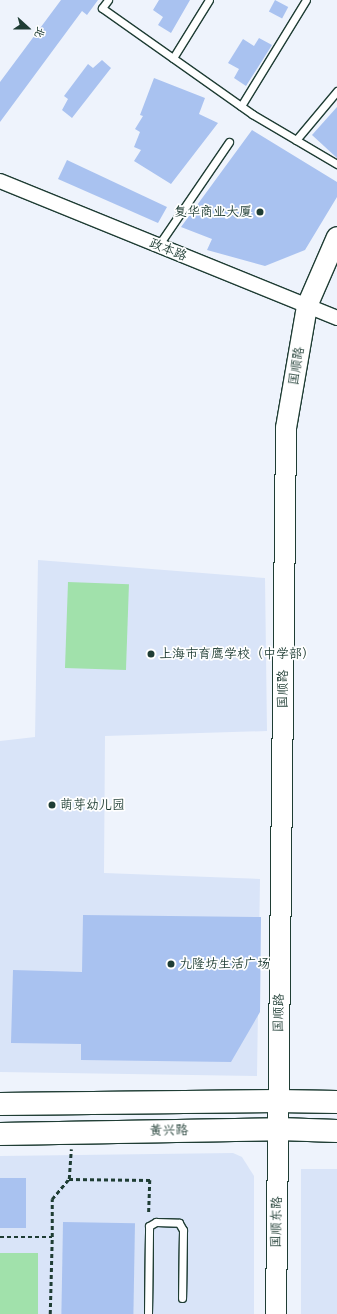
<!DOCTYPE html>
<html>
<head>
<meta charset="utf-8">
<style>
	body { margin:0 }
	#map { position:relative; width:337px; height:1314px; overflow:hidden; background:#eef3fc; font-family:Pangolin,"LXGW WenKai TC",sans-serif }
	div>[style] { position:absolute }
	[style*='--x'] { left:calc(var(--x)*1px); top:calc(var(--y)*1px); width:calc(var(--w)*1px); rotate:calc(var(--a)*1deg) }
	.built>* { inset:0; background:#d9e4f8; transform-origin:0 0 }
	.green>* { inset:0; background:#a1e1ab; transform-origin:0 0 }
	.building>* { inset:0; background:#a9c2f0; transform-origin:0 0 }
	.path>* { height:2.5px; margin-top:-1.25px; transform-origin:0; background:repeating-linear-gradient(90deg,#1f3d34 0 4px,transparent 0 7px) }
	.roads { filter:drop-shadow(1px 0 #1f3d34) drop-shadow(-1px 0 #1f3d34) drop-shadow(0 1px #1f3d34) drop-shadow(0 -1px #1f3d34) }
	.lane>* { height:7px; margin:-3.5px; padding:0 3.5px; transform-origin:3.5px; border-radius:3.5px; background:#fff }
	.street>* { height:14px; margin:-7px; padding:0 7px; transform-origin:7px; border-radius:7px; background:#fff }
	.secondary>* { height:20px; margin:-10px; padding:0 10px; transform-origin:10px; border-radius:10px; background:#fff }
	.primary>* { height:22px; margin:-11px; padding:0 11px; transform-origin:11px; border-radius:11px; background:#fff }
	.dots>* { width:11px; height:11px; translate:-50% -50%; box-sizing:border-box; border:2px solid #fff; border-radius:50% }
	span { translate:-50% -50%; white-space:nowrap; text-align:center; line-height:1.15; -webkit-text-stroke:3.5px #fff; paint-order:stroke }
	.poi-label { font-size:13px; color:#1f3d34 }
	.right { translate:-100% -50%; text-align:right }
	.left { translate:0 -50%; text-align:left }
	.street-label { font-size:13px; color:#1f3d34 }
	.north { position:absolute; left:8px; top:8px; width:40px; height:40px; -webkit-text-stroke:3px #fff; paint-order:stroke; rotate:111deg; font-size:11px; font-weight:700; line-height:16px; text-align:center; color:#1f3d34 }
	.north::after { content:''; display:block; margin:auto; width:14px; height:18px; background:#1f3d34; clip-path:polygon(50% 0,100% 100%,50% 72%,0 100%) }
</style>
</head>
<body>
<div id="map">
	<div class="built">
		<i style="clip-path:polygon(38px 560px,265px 578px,267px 731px,105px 736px,104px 873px,260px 879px,257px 1076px,0 1072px,0 741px,35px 737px)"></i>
		<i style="clip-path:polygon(233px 1153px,242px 1157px,254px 1176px,254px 1314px,0 1314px,0 1156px)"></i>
		<i style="left:301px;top:1169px;width:36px;height:145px"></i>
	</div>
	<div class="green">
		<i style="left:68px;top:582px;width:61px;height:86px;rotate:2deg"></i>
		<i style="left:0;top:1253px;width:38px;height:61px"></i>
	</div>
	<div class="building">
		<i style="clip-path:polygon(61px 0,98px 0,87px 15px,82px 11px,0 122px,0 82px)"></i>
		<i style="clip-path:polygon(159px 0,190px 0,171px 33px,158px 25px,163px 17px,153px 10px)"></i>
		<i style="left:275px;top:0;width:15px;height:13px;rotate:28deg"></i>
		<i style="clip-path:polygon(259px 38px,272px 45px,246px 86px,234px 78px,239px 69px,228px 63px,243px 39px,254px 46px)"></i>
		<i style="clip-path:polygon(102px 60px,111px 68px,72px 118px,62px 110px,68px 99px,64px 96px,88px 64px,93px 68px)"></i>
		<i style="clip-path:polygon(154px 78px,205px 98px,199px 114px,218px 123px,171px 184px,134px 161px,141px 150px,134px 147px,140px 132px,135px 129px,143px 116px,140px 115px)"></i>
		<i style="clip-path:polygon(337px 107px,337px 158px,312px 135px)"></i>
		<i style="clip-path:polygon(252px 130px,337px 182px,337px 197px,305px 250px,265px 266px,207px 250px,212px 239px,181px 227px)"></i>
		<i style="clip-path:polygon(67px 160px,167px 207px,158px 223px,58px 179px)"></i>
		<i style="clip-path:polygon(83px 915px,261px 917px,260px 1012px,231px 1062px,81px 1060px,81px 1044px,11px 1043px,13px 970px,82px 972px)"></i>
		<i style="left:0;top:1178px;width:26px;height:50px"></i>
		<i style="left:63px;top:1222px;width:72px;height:92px;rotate:1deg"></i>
	</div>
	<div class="path">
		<i style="--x:69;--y:1179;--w:81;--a:0.7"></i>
		<i style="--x:150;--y:1180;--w:34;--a:92"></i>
		<i style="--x:0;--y:1237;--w:52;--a:0"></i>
		<i style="--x:52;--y:1237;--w:38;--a:-90"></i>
		<i style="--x:52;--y:1199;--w:26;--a:-50"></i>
		<i style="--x:69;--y:1179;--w:30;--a:-86"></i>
		<i style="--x:50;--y:1314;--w:77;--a:-88.5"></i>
	</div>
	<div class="roads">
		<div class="lane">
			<i style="--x:108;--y:0;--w:10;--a:127"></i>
			<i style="--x:102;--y:8;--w:184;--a:35.2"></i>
			<i style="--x:252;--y:114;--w:99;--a:30.5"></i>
			<i style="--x:173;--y:58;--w:68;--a:-58.2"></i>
			<i style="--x:241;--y:106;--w:124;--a:-58.5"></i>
			<i style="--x:296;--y:140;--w:64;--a:-50.1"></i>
			<i style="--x:158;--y:246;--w:126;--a:-55.7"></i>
			<i style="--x:148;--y:1314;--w:88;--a:-89.3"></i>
			<i style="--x:149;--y:1226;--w:8;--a:-30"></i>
			<i style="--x:156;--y:1222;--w:23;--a:2"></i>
			<i style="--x:179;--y:1223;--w:8;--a:60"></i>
			<i style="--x:183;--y:1230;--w:68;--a:90.8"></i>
		</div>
		<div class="street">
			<i style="--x:0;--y:181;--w:364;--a:22.1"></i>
		</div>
		<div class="secondary">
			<i style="--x:276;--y:1314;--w:886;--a:-89.35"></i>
			<i style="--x:286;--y:428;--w:124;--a:-80.2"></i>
			<i style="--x:307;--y:306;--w:75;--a:-66.5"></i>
		</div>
		<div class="primary">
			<i style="--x:0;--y:1104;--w:277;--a:-0.6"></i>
			<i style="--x:277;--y:1101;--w:60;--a:1"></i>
			<i style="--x:0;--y:1134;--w:279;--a:-1"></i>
			<i style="--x:279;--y:1129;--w:58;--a:2"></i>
		</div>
	</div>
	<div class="dots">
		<i style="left:260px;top:212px;background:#1f3d34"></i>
		<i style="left:151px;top:654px;background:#1f3d34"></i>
		<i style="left:52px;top:805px;background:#1f3d34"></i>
		<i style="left:171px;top:964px;background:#1f3d34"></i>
	</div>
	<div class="poi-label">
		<span class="right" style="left:252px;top:212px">复华商业大厦</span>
		<span class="left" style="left:159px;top:654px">上海市育鹰学校（中学部）</span>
		<span class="left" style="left:60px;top:805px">萌芽幼儿园</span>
		<span class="left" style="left:179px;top:964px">九隆坊生活广场</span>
	</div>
	<div class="street-label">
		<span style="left:168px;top:250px;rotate:22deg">政本路</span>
		<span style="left:297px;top:366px;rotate:-81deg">国顺路</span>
		<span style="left:283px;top:689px;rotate:-90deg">国顺路</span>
		<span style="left:279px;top:1013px;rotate:-89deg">国顺路</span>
		<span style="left:169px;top:1131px;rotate:-1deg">黄兴路</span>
		<span style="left:277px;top:1222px;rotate:-89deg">国顺东路</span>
	</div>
	<div class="north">北</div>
</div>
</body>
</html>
